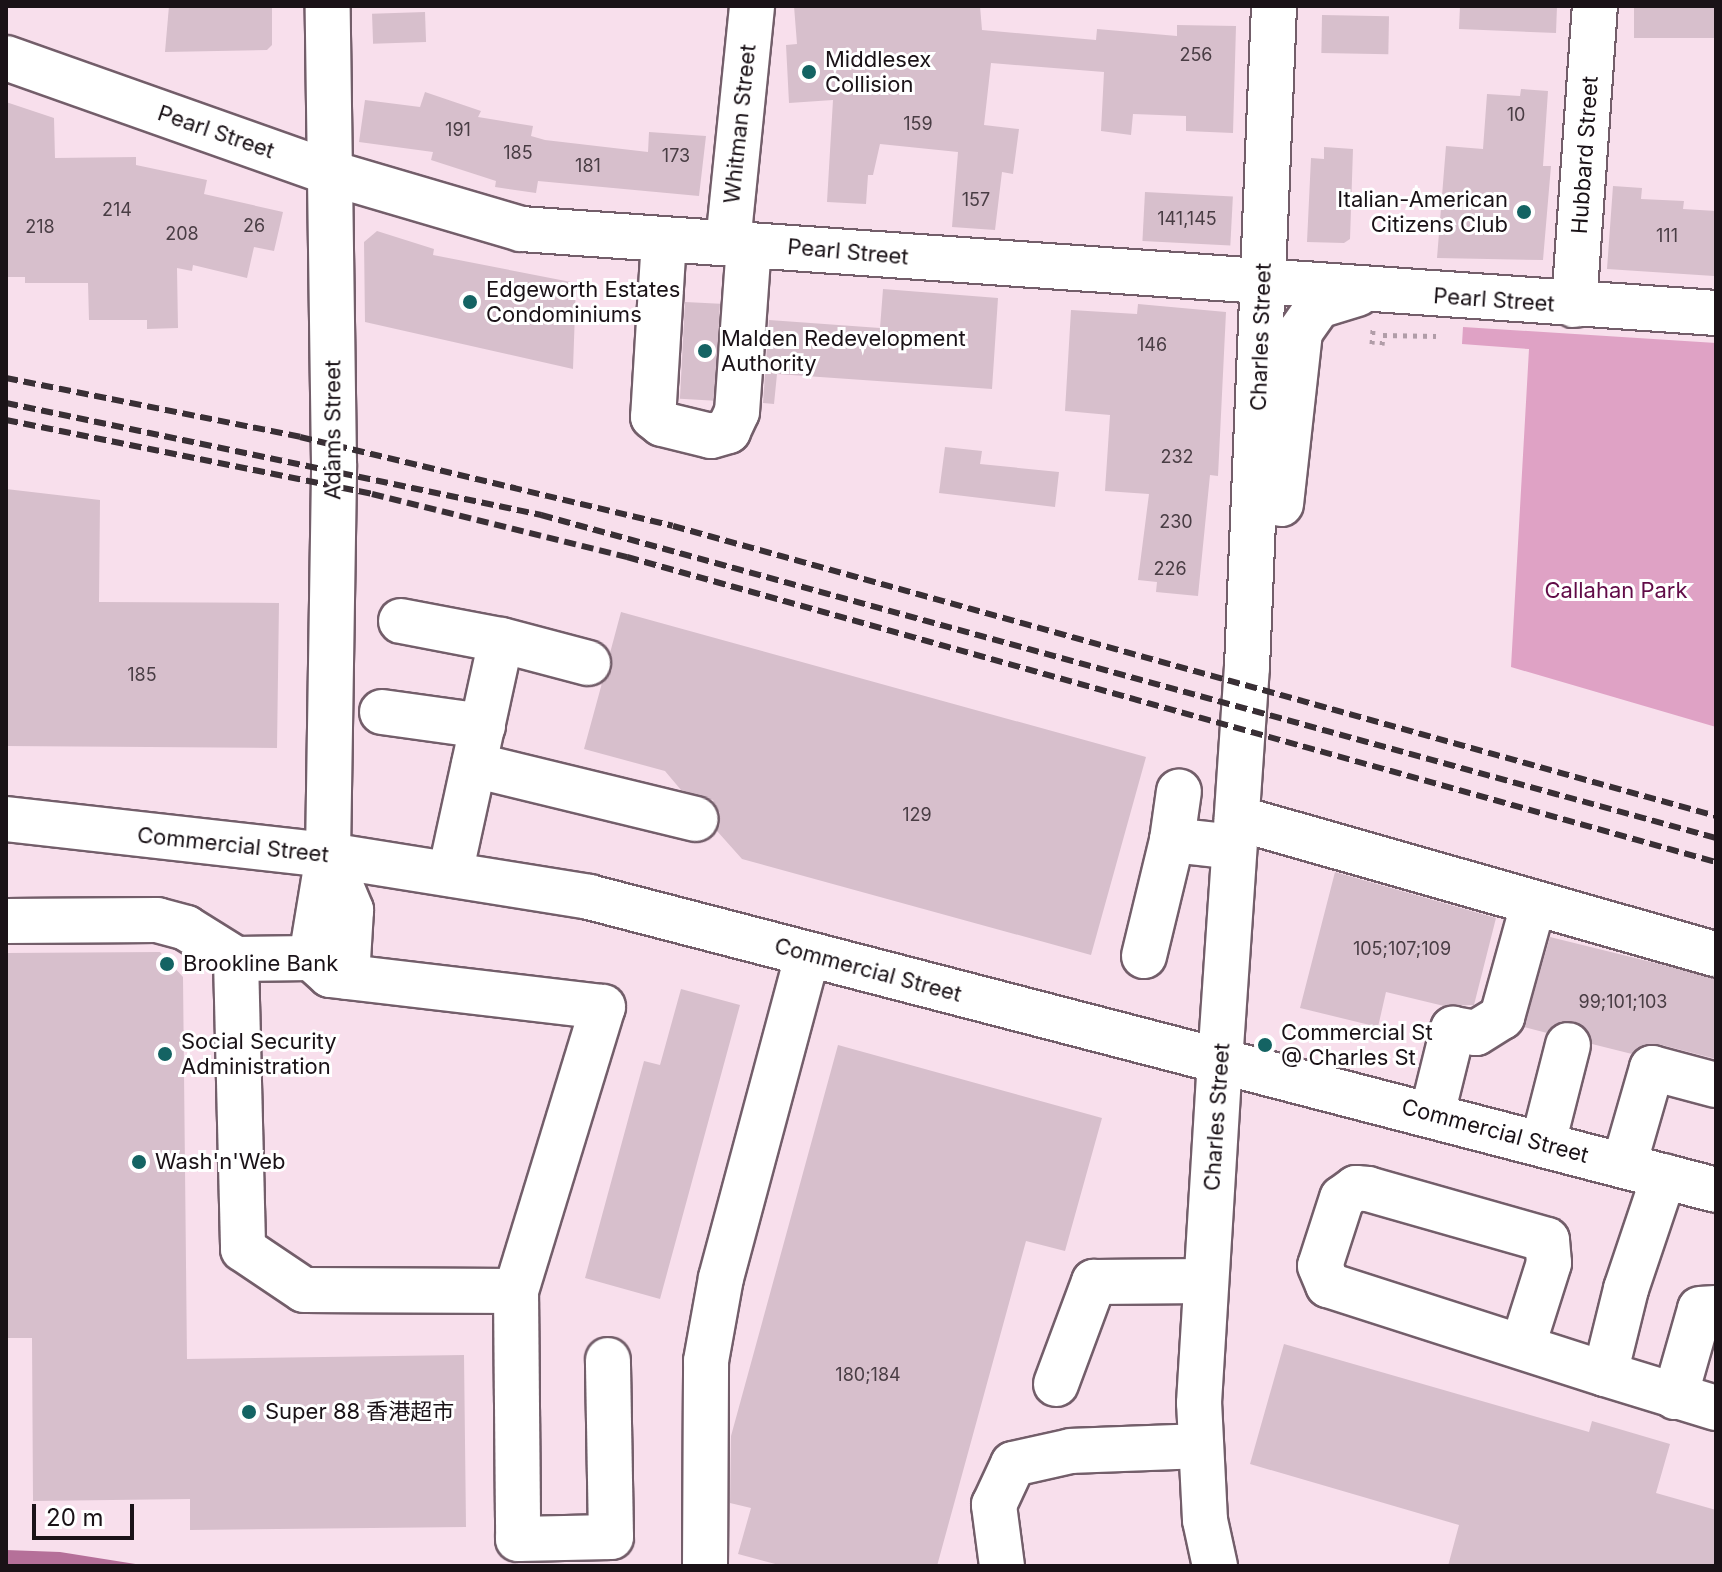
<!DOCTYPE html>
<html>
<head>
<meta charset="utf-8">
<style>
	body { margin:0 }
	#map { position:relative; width:1722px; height:1572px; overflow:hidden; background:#f8dfec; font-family:Inter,"Noto Sans SC",sans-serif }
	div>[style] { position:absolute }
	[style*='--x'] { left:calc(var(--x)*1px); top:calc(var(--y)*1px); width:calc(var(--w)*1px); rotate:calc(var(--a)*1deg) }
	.green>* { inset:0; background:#dfa2c5 }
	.water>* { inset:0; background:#b57099 }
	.building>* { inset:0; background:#d7bfcc; transform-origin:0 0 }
	.path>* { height:5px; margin-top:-2.5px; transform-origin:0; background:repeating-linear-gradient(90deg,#b19da8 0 4px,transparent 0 10px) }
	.roads { filter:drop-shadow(2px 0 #735e6a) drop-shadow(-2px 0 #735e6a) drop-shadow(0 2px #735e6a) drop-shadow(0 -2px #735e6a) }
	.minor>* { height:44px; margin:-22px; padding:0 22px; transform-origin:22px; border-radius:22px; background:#fff }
	.major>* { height:44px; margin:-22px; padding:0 22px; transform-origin:22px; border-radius:22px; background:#fff }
	.rail>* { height:6px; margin-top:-3px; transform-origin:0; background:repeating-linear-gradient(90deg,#392f35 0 12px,transparent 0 18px) }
	.dots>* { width:22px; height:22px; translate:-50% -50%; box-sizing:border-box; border:4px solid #fff; border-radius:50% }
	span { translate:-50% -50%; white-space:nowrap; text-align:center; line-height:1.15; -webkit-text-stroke:6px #fff; paint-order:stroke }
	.number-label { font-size:18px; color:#493d44 }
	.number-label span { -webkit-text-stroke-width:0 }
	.poi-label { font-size:22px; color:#1a1217 }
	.left { translate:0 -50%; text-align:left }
	.right { translate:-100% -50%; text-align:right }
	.street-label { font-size:22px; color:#1a1217 }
	.park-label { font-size:22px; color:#610b47 }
	.frame { position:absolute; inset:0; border:8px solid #1a1217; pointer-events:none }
	.scale { position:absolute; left:32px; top:1504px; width:102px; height:36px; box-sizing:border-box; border:4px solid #1a1217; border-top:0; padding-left:10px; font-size:24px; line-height:28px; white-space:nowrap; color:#1a1217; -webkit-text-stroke:6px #fff; paint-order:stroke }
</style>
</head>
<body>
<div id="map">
	<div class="green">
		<i style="clip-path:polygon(1463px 327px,1716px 343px,1716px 727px,1511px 667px,1529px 349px,1462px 344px)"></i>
	</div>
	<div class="water">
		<i style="clip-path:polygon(6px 1550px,60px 1552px,148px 1566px,6px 1566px)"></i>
	</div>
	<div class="building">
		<i style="clip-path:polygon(169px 6px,272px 6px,272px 45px,267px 50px,165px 52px)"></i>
		<i style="clip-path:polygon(794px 6px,980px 6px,982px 30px,1096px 40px,1097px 29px,1177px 36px,1177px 25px,1236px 26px,1233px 133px,1186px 131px,1186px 116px,1133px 114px,1131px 135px,1101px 131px,1104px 72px,991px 63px,984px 125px,1019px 129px,1013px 174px,1002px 172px,995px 230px,952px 227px,958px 152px,880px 144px,873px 175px,868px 175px,866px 204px,827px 202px,833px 100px,789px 103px,786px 45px,797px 44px)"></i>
		<i style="clip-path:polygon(1460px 6px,1557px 6px,1556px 33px,1459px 29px)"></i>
		<i style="left:1634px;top:6px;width:82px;height:32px"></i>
		<i style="left:425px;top:12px;width:30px;height:53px;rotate:88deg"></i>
		<i style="left:1322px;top:15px;width:67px;height:38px;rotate:1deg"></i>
		<i style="clip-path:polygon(1521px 89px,1548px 91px,1543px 166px,1551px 166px,1543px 260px,1437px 258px,1446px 146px,1483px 149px,1487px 94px,1520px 96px)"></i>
		<i style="clip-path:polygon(425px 92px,481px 111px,478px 117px,533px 126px,531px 136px,545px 140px,648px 152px,649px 132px,706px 136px,699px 196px,538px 181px,536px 193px,495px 187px,496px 181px,431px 160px,433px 152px,359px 142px,365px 100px,420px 107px)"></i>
		<i style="clip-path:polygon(6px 102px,54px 118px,55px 158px,136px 157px,136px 165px,207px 180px,204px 194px,283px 212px,274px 251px,254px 247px,247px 278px,193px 265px,192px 271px,177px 268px,178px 328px,147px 329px,147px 320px,89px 320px,88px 283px,25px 283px,25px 277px,6px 277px)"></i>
		<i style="clip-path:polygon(1324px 147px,1353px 149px,1350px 239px,1344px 243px,1307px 242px,1311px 158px,1324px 159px)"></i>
		<i style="clip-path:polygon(1613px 186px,1642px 188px,1641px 199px,1684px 201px,1683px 209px,1716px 211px,1714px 276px,1607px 269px)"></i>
		<i style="left:1145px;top:192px;width:88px;height:49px;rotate:3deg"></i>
		<i style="clip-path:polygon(377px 231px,434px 249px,433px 255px,576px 283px,573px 369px,365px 322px,364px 242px)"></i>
		<i style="clip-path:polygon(883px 289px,998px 298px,992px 389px,777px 374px,774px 404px,763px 403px,769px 320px,880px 328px)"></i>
		<i style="left:685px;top:302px;width:35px;height:97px;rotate:3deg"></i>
		<i style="clip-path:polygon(1138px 304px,1226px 312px,1218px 476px,1210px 475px,1198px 596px,1156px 592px,1157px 582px,1138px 580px,1149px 494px,1105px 491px,1110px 415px,1065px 411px,1071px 310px,1137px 314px)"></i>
		<i style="clip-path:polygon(945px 447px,982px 451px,980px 464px,1059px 472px,1055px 507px,939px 493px)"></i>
		<i style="clip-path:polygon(6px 489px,100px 500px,99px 602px,279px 603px,277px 748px,6px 746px)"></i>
		<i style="clip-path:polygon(621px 612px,1146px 757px,1091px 955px,742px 859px,717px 831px,720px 813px,713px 800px,681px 790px,665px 771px,584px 749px,602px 683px,612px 670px,610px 653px)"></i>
		<i style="clip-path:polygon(1335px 872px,1496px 918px,1474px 1005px,1444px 1006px,1386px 992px,1378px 1027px,1300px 1008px)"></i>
		<i style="clip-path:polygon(1550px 937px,1716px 978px,1716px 1059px,1658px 1044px,1645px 1044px,1632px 1054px,1592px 1044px,1586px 1028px,1573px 1021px,1561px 1021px,1547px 1033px,1524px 1027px)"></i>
		<i style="clip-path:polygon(160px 952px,183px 977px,187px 1359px,464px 1355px,466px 1527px,190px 1530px,190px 1499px,33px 1501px,32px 1338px,6px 1338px,6px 953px)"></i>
		<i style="clip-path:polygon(681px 989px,740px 1005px,660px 1299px,585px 1278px,644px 1061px,660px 1065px)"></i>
		<i style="clip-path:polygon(838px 1045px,1102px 1118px,1065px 1251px,1026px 1241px,937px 1566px,783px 1566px,738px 1554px,751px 1508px,730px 1503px,731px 1436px)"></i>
		<i style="clip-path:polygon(1284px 1344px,1589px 1432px,1592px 1421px,1670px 1444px,1656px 1493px,1716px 1510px,1716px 1566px,1448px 1566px,1459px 1525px,1250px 1464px)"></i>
	</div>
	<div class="path">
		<i style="--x:1372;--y:344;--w:15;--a:-86"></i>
		<i style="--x:1382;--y:345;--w:10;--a:-84"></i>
		<i style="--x:1383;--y:335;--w:53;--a:1.1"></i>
	</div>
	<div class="roads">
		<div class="minor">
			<i style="--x:6;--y:58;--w:345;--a:19.5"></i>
			<i style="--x:331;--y:173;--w:198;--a:16.4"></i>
			<i style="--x:521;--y:229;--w:1198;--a:4.02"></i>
			<i style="--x:664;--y:239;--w:178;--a:93.5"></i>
			<i style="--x:653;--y:417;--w:11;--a:38"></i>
			<i style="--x:662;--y:424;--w:50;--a:13.8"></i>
			<i style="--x:711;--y:436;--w:18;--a:-16"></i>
			<i style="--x:728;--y:431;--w:21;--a:-65"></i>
			<i style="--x:737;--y:412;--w:168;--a:-85.9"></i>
			<i style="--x:728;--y:243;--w:238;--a:-84.2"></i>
			<i style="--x:1574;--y:305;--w:300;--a:-86"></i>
			<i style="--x:1281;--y:504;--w:173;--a:-83.7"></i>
			<i style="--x:1300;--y:332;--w:32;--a:-55"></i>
			<i style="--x:1318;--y:306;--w:41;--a:-17.1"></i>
			<i style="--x:401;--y:621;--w:102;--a:10.8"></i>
			<i style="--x:382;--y:712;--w:102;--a:7.9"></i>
			<i style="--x:474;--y:765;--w:228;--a:13.7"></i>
			<i style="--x:1237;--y:818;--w:498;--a:15.9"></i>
			<i style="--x:1172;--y:840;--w:49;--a:-81.9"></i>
			<i style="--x:328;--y:855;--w:60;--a:67.3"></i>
			<i style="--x:351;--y:910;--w:67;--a:93.4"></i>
			<i style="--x:450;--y:874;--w:239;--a:-77.7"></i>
			<i style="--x:501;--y:640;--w:90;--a:14.8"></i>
			<i style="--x:6;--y:921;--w:151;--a:-0.4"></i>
			<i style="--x:157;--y:920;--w:30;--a:15"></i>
			<i style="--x:186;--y:928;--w:59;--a:31.8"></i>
			<i style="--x:1144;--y:956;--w:119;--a:-76.4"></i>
			<i style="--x:1172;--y:840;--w:62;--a:6.4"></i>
			<i style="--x:311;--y:958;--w:104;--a:-80.6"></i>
			<i style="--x:328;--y:855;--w:391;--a:-89.1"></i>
			<i style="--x:334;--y:464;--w:458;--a:-90.8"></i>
			<i style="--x:1220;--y:1062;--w:396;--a:-86.1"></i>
			<i style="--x:1247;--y:667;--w:662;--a:-87.66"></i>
			<i style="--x:1432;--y:1114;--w:88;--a:-76.1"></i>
			<i style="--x:1453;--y:1029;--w:23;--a:10"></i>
			<i style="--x:1476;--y:1033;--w:31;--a:-32"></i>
			<i style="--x:1502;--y:1017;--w:116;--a:-74.5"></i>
			<i style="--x:1543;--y:1143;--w:101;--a:-75.7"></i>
			<i style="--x:1624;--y:1165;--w:101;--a:-73.9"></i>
			<i style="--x:1652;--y:1068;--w:66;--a:14.9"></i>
			<i style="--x:516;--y:1291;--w:297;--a:-73"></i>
			<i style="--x:603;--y:1007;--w:275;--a:-173.3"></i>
			<i style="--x:330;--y:975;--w:25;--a:-138"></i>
			<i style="--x:311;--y:958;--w:75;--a:179.2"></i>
			<i style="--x:236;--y:959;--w:290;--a:88.6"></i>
			<i style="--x:243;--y:1249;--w:73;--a:33.9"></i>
			<i style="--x:304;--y:1290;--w:212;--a:0.3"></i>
			<i style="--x:516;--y:1291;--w:248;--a:89.5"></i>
			<i style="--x:518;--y:1539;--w:93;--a:-1.2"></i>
			<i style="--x:611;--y:1537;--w:177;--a:-91"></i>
			<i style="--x:1523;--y:1345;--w:86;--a:-72.4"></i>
			<i style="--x:1549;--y:1263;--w:23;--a:-95"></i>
			<i style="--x:1547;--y:1240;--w:186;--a:-164.1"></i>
			<i style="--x:1368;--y:1189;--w:12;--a:-175"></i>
			<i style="--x:1356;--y:1188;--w:17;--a:144"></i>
			<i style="--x:1342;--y:1198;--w:71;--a:107.9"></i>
			<i style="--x:1320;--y:1266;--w:21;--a:67"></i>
			<i style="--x:1328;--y:1285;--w:291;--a:17.8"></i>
			<i style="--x:1605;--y:1374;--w:88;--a:-76.1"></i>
			<i style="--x:1626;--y:1289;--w:119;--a:-71.4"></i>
			<i style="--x:1605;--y:1374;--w:116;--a:17"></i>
			<i style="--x:1056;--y:1384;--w:109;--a:-69.6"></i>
			<i style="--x:1094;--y:1282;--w:112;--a:-0.5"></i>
			<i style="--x:1675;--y:1397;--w:91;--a:-74.1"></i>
			<i style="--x:1700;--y:1309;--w:16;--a:-4"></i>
			<i style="--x:705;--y:1566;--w:205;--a:-89.7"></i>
			<i style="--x:706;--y:1361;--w:84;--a:-79.8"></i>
			<i style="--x:721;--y:1278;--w:335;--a:-75"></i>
			<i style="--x:1002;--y:1566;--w:62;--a:-97.5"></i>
			<i style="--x:994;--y:1505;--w:45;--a:-65.1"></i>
			<i style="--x:1013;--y:1464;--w:59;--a:-12.6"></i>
			<i style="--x:1071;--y:1451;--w:130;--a:-2.2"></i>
		</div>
		<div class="major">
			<i style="--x:6;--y:819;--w:324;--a:6.4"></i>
			<i style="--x:328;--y:855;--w:264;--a:9.1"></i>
			<i style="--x:589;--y:897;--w:1164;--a:14.57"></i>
			<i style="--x:1215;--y:1566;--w:47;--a:-102.3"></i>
			<i style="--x:1205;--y:1520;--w:117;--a:-92.9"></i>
			<i style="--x:1199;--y:1403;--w:342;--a:-86.5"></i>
		</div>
	</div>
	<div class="rail">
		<i style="--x:6;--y:378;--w:300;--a:11.3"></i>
		<i style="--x:300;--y:437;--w:383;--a:13.4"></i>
		<i style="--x:673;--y:526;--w:1083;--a:15.54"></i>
		<i style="--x:6;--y:403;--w:547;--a:11.82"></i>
		<i style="--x:541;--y:515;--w:1219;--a:15.37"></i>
		<i style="--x:6;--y:420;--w:373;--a:11.4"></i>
		<i style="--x:372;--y:494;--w:263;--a:13.9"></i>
		<i style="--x:627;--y:557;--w:1131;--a:15.65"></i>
	</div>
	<div class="dots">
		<i style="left:809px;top:72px;background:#146363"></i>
		<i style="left:1524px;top:212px;background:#146363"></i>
		<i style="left:470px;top:302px;background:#146363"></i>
		<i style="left:705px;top:351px;background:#146363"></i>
		<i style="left:167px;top:964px;background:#146363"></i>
		<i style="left:1265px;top:1045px;background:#146363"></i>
		<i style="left:165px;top:1054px;background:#146363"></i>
		<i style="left:139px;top:1162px;background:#146363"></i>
		<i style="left:249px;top:1412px;background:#146363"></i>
	</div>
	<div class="number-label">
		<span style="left:1196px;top:55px">256</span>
		<span style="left:1516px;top:115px">10</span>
		<span style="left:918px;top:124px">159</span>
		<span style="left:458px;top:130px">191</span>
		<span style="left:518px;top:153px">185</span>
		<span style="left:676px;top:156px">173</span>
		<span style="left:588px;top:166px">181</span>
		<span style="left:976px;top:200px">157</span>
		<span style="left:117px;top:210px">214</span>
		<span style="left:1187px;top:219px">141,145</span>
		<span style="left:254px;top:226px">26</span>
		<span style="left:40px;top:227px">218</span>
		<span style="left:182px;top:234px">208</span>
		<span style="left:1667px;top:236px">111</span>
		<span style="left:1152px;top:345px">146</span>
		<span style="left:1177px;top:457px">232</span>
		<span style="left:1176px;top:522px">230</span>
		<span style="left:1170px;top:569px">226</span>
		<span style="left:142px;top:675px">185</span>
		<span style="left:917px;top:815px">129</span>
		<span style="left:1402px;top:949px">105;107;109</span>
		<span style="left:1623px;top:1002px">99;101;103</span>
		<span style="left:868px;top:1375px">180;184</span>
	</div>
	<div class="poi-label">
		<span class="left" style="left:825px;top:72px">Middlesex<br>Collision</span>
		<span class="right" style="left:1508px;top:212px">Italian-American<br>Citizens Club</span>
		<span class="left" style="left:486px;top:302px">Edgeworth Estates<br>Condominiums</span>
		<span class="left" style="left:721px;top:351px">Malden Redevelopment<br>Authority</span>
		<span class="left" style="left:183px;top:964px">Brookline Bank</span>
		<span class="left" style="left:1281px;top:1045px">Commercial St<br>@ Charles St</span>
		<span class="left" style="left:181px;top:1054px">Social Security<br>Administration</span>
		<span class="left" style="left:155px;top:1162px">Wash'n'Web</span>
		<span class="left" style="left:265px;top:1412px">Super 88 香港超市</span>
	</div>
	<div class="street-label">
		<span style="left:740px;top:124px;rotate:-84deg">Whitman Street</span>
		<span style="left:216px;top:132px;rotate:19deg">Pearl Street</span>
		<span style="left:1585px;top:155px;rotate:-86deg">Hubbard Street</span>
		<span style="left:848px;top:252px;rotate:5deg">Pearl Street</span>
		<span style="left:1494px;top:300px;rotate:4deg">Pearl Street</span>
		<span style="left:1261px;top:337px;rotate:-88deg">Charles Street</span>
		<span style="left:333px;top:430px;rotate:-90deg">Adams Street</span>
		<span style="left:233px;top:845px;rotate:6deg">Commercial Street</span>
		<span style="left:868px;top:970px;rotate:15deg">Commercial Street</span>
		<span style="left:1217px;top:1117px;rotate:-86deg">Charles Street</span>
		<span style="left:1495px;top:1131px;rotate:15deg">Commercial Street</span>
	</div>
	<div class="park-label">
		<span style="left:1616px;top:591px">Callahan Park</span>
	</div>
	<div class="frame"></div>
	<div class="scale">20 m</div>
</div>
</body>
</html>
